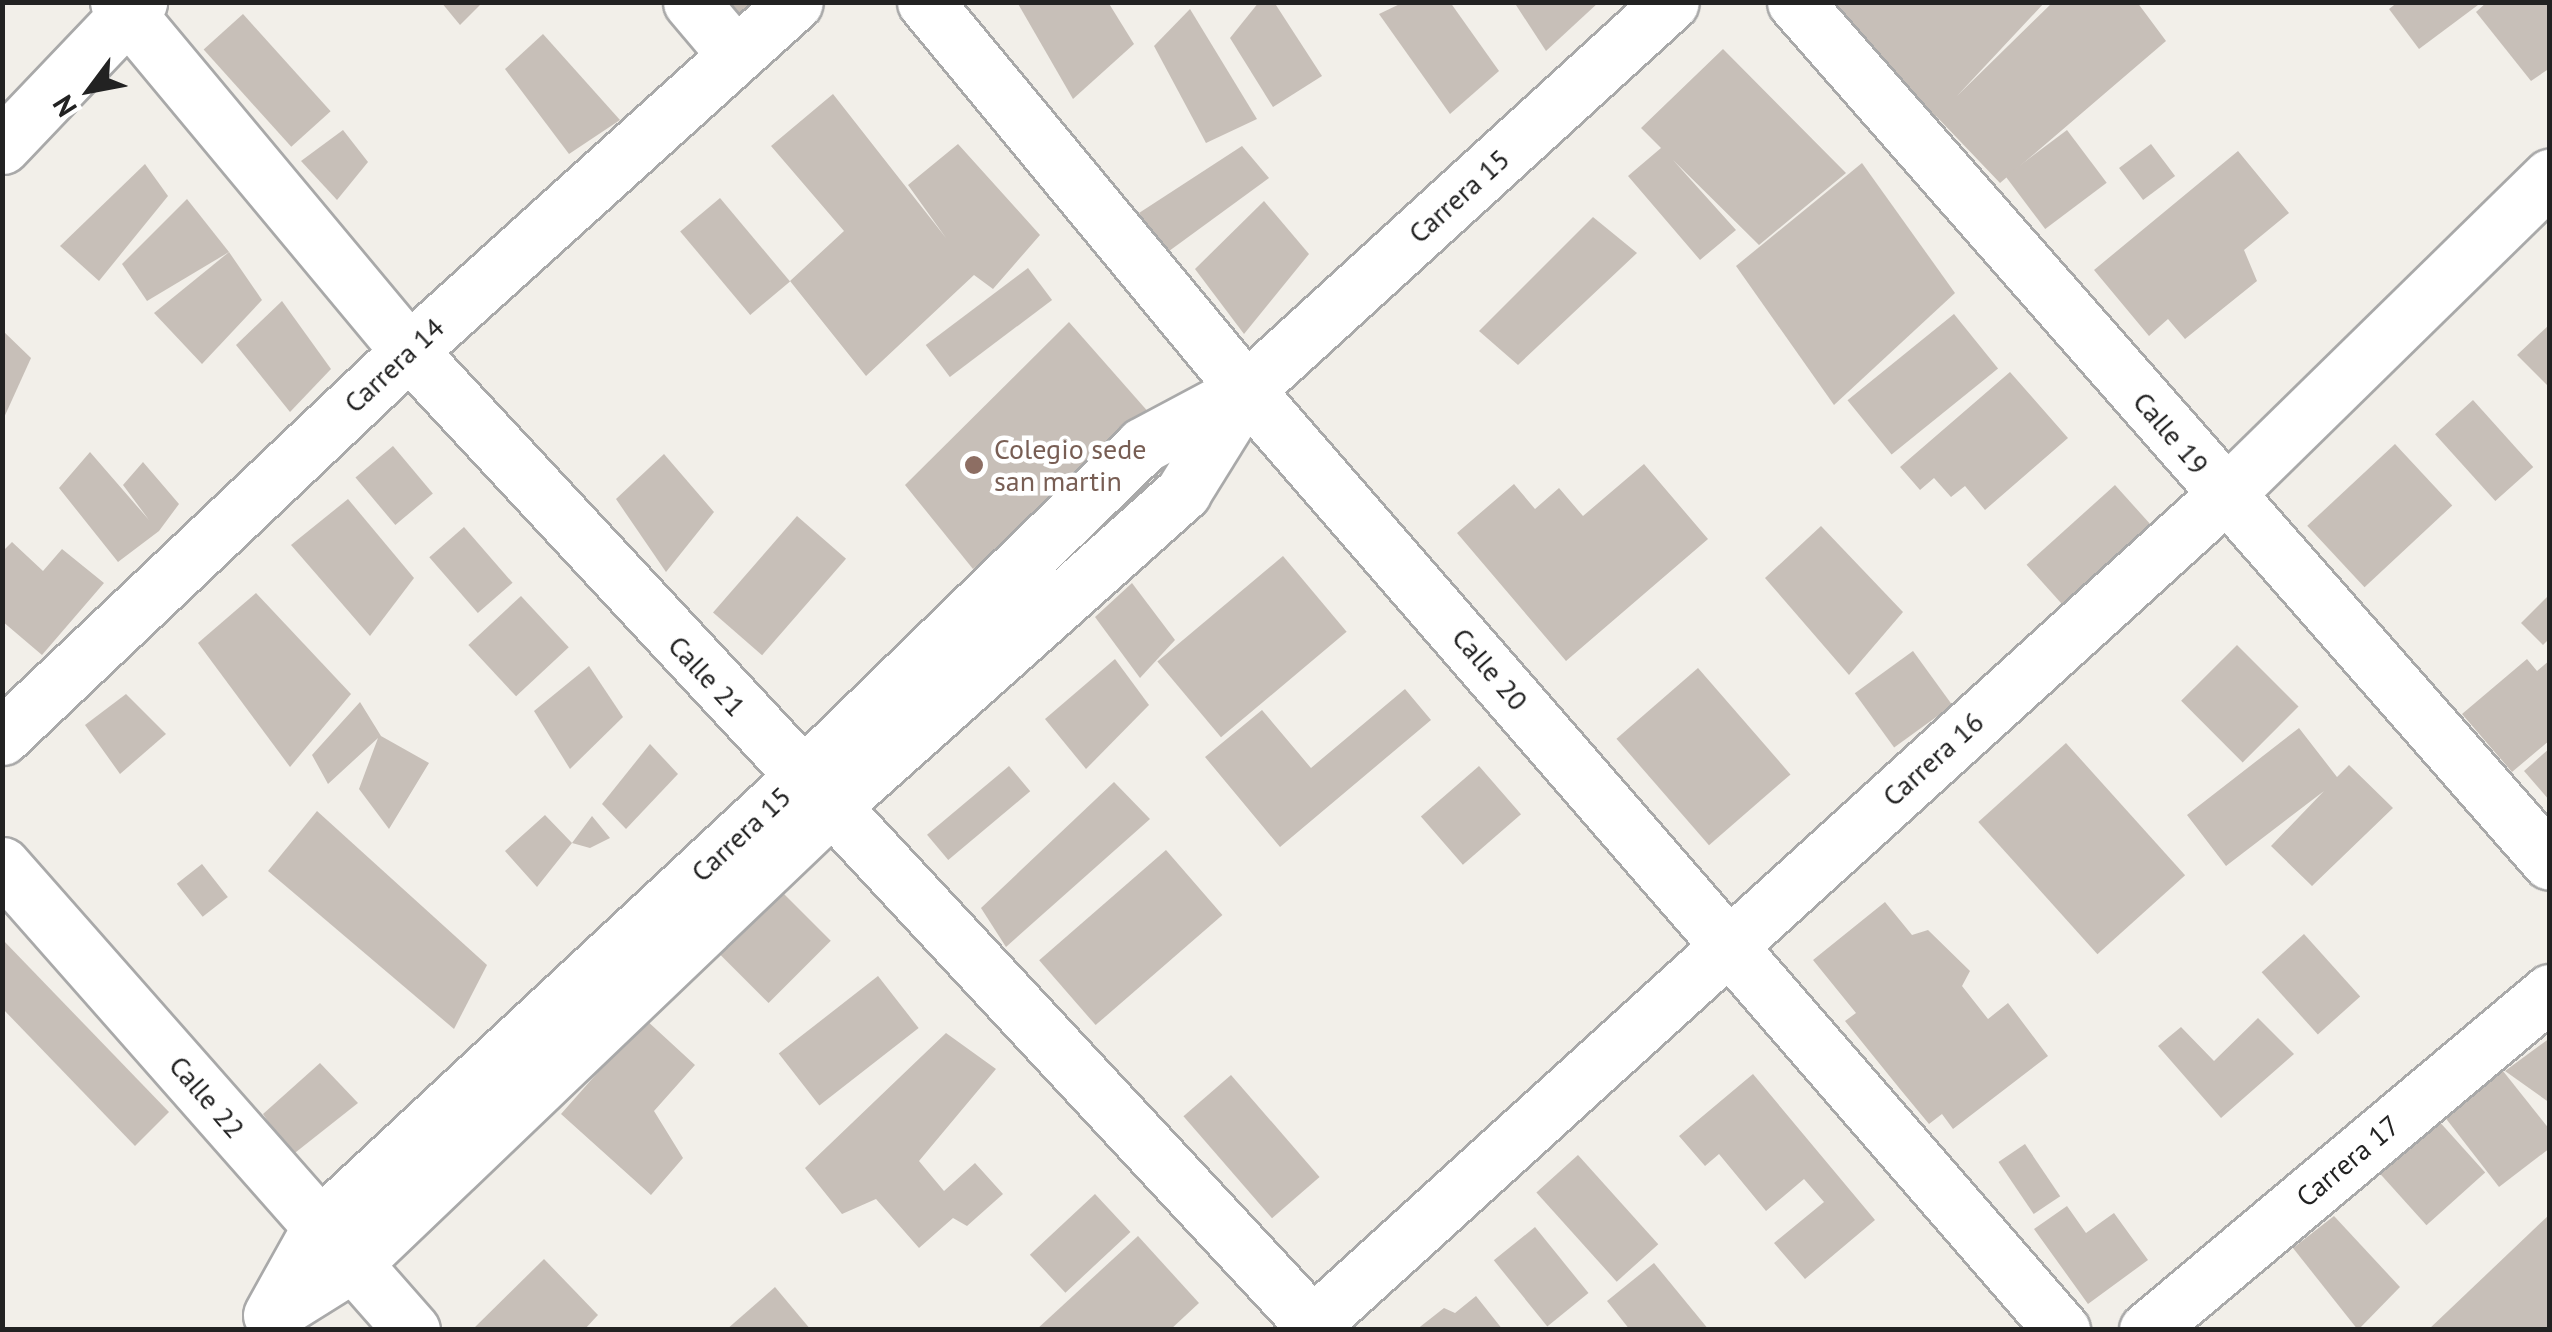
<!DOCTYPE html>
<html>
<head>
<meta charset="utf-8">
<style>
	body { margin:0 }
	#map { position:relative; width:2552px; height:1332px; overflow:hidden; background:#f2efe9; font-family:"PT Sans",sans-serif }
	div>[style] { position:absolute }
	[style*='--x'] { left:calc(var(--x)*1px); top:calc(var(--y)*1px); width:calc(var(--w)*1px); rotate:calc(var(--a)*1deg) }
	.building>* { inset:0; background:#c7bfb8; transform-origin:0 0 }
	.roads { filter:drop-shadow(2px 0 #a9a9a9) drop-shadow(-2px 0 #a9a9a9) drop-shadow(0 2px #a9a9a9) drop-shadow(0 -2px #a9a9a9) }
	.minor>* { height:55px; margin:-27.5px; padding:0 27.5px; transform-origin:27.5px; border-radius:27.5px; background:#fff }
	.dots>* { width:28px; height:28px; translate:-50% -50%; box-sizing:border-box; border:5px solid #fff; border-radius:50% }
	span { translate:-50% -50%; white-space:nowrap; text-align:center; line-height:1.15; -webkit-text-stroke:9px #fff; paint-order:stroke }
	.street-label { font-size:28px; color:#222 }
	.education-label { font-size:28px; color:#785e54 }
	.left { translate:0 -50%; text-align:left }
	.frame { position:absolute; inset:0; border:5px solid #222; pointer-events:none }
	.north { position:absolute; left:40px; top:40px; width:100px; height:100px; -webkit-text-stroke:8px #fff; paint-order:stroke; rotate:238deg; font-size:28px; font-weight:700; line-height:40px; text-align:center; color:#222 }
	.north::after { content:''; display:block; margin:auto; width:35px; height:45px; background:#222; clip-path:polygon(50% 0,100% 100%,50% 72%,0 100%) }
</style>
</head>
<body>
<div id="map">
	<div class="building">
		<i style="clip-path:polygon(441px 2px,483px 2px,460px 25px)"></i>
		<i style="clip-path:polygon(713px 2px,752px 2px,730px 23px)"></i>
		<i style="clip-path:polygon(1017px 2px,1108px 2px,1134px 44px,1073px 99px)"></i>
		<i style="clip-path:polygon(1259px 2px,1274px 2px,1322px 76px,1273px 107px,1230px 38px)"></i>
		<i style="clip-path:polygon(1404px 2px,1450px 2px,1499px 71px,1450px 114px,1379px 14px)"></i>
		<i style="clip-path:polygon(1514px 2px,1599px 2px,1546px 51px)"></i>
		<i style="clip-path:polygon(1828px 2px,2045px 2px,1957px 96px,2053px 2px,2137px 2px,2166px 41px,2000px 183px,1936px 116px,1928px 123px)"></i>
		<i style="clip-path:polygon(2398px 2px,2482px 2px,2419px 49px,2389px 9px)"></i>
		<i style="clip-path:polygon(2487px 2px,2550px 2px,2550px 68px,2531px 81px,2476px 12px)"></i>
		<i style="clip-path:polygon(1190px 9px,1257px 119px,1206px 143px,1154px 46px)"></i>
		<i style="left:243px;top:14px;width:131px;height:53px;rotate:48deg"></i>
		<i style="clip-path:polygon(543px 34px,620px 120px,569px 154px,505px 69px)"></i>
		<i style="clip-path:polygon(1723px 49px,1846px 173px,1759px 245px,1673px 160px,1736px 230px,1700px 260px,1628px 176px,1661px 148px,1641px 128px)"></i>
		<i style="clip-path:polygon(833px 94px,946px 238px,908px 185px,958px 144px,1040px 235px,993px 289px,974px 275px,866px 376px,790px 281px,844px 231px,771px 146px)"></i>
		<i style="clip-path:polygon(343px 130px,368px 162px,337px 200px,301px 161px)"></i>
		<i style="left:2067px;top:130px;width:66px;height:77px;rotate:53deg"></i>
		<i style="left:2151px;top:144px;width:40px;height:40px;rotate:53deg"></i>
		<i style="clip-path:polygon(1242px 146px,1269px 178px,1165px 254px,1139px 213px)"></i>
		<i style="clip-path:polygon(2238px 151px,2289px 213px,2244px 250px,2257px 281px,2185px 339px,2168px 319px,2149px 336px,2094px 270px)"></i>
		<i style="clip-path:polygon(1862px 163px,1955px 293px,1834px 405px,1736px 266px)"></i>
		<i style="clip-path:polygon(145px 164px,168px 196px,99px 281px,60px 246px)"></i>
		<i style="left:720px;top:198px;width:109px;height:52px;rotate:50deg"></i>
		<i style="clip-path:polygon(187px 199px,229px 252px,147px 301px,122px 264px)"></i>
		<i style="clip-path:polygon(1264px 201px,1309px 254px,1244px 334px,1195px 269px)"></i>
		<i style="clip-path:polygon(1593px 217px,1637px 253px,1518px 365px,1479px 331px)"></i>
		<i style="clip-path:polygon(229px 252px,262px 300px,202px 364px,154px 313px)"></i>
		<i style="left:1028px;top:268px;width:40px;height:128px;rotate:53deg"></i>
		<i style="clip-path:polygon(282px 301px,331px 369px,290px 412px,236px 345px)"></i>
		<i style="left:1954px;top:314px;width:70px;height:137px;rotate:51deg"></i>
		<i style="clip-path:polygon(1069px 322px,1158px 423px,973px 569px,905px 485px)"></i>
		<i style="clip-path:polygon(2550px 324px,2550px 388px,2517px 355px)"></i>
		<i style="clip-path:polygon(2px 330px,31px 358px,2px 422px)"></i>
		<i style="clip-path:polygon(2010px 372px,2068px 438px,1985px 510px,1965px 486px,1951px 497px,1934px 478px,1920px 490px,1900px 467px)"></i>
		<i style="left:2473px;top:400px;width:90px;height:51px;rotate:48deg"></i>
		<i style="left:2395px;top:444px;width:84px;height:120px;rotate:47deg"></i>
		<i style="left:393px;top:446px;width:62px;height:49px;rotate:50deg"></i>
		<i style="clip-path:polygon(90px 452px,149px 520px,123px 485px,143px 462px,179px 504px,159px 531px,118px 562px,59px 488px)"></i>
		<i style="clip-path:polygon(664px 454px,714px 512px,666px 572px,616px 499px)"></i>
		<i style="clip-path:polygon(1644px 464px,1708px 539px,1566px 661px,1457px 533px,1514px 484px,1535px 509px,1559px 488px,1583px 516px)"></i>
		<i style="left:2115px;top:485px;width:70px;height:119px;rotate:48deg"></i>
		<i style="clip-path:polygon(348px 499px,414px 578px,370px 636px,291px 545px)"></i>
		<i style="left:797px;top:516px;width:65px;height:128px;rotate:41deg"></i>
		<i style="clip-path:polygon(1821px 526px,1903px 612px,1849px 675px,1765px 578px)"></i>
		<i style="left:464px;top:527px;width:74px;height:46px;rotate:49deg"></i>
		<i style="clip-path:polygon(12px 542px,43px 571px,62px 549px,104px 583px,42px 655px,2px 621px,2px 552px)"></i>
		<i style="left:1283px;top:556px;width:99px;height:164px;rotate:50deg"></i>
		<i style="clip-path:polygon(1132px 583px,1175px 640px,1140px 678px,1095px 617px)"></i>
		<i style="clip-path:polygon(256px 593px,351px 694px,290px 767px,198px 643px)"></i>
		<i style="clip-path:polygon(2550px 594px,2550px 638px,2543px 645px,2521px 623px)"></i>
		<i style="left:521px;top:596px;width:70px;height:72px;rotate:47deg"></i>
		<i style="left:2237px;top:645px;width:87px;height:79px;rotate:45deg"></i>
		<i style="left:1913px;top:651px;width:67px;height:72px;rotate:54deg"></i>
		<i style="clip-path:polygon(1115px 659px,1149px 705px,1086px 769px,1045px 719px)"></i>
		<i style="clip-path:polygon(2527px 659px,2537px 671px,2550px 660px,2550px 740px,2512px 772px,2462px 714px)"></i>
		<i style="clip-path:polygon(589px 666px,623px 717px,570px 769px,534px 711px)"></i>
		<i style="left:1698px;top:668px;width:141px;height:108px;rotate:49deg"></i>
		<i style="clip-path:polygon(1405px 689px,1431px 720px,1280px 847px,1205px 757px,1262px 710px,1311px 768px)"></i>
		<i style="clip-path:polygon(126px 694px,166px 734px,120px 774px,85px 725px)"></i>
		<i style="clip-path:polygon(360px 702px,381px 736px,429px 763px,389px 829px,359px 789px,378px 738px,328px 784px,312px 755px)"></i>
		<i style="clip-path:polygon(2299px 728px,2337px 777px,2349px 765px,2393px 808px,2312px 886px,2271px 846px,2324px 791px,2226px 866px,2187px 815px)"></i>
		<i style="left:2066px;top:743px;width:178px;height:118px;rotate:48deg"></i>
		<i style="clip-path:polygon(650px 744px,678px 774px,626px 829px,602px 804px)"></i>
		<i style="clip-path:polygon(2550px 748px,2550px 801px,2524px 771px)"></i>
		<i style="left:1009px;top:766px;width:33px;height:107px;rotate:50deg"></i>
		<i style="left:1479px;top:766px;width:64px;height:77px;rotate:49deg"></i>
		<i style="clip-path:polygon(1114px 782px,1150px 819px,1006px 947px,981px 908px)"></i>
		<i style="clip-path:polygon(317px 811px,487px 965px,454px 1029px,268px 871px)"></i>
		<i style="clip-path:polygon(545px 815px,572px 843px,592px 816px,610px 838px,590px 848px,572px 843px,537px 887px,505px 851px)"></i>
		<i style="left:1166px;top:850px;width:86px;height:168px;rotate:49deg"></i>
		<i style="left:202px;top:864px;width:42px;height:32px;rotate:52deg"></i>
		<i style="left:782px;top:892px;width:69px;height:88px;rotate:45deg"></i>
		<i style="clip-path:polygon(1885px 902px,1912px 935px,1928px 930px,1970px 971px,1962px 986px,1988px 1019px,2008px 1003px,2048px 1056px,1953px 1129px,1942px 1114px,1929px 1124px,1900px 1089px,1845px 1021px,1856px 1013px,1813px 960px)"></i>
		<i style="left:2304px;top:934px;width:84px;height:57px;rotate:48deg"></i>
		<i style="clip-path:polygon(2px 939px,169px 1112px,135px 1146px,2px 1008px)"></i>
		<i style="left:878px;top:976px;width:66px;height:126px;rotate:52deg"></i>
		<i style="clip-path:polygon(2258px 1018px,2294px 1054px,2221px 1118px,2158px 1046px,2181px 1027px,2214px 1061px)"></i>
		<i style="clip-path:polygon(645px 1019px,695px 1065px,654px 1111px,683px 1158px,651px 1195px,561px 1114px)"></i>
		<i style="clip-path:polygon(946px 1033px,996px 1069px,919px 1161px,944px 1191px,975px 1163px,1003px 1194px,967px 1226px,953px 1218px,919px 1248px,876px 1199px,842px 1214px,805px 1168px)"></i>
		<i style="clip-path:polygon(2550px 1038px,2550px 1103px,2505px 1071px)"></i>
		<i style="clip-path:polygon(320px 1063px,358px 1103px,291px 1156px,263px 1114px)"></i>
		<i style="clip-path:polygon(2503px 1071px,2550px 1130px,2550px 1148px,2499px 1187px,2444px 1116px)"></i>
		<i style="clip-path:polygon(1753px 1074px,1875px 1220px,1805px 1279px,1774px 1243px,1824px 1202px,1804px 1179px,1766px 1211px,1719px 1154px,1705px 1166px,1679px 1136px)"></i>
		<i style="left:1231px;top:1075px;width:135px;height:63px;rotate:49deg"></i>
		<i style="left:2437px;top:1119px;width:72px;height:79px;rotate:48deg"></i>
		<i style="left:2025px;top:1144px;width:63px;height:32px;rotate:56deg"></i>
		<i style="left:1578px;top:1155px;width:120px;height:56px;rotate:48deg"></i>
		<i style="left:1095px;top:1194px;width:52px;height:89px;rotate:47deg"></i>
		<i style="clip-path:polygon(2067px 1206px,2086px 1233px,2114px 1213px,2148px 1260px,2088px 1304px,2034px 1229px)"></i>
		<i style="clip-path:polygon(2550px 1214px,2550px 1330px,2428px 1330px)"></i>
		<i style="clip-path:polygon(2334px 1216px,2400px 1287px,2358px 1330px,2293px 1248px)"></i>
		<i style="left:1535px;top:1227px;width:85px;height:53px;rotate:51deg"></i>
		<i style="clip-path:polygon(1138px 1236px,1199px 1303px,1170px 1330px,1036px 1330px)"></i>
		<i style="clip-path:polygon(544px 1259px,598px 1315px,584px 1330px,472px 1330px)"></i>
		<i style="clip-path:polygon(1654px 1263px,1709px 1330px,1630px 1330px,1607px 1301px)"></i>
		<i style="clip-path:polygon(775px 1287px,811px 1330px,726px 1330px)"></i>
		<i style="clip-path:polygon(1476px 1296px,1503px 1330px,1416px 1330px,1444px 1308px,1455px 1313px)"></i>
	</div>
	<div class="roads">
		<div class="minor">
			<i style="--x:118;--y:2;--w:454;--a:50.2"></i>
			<i style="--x:409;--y:351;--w:1336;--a:47.12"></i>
			<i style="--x:691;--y:2;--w:68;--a:49.8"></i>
			<i style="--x:925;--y:2;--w:504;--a:50.4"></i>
			<i style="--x:1246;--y:390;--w:1245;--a:49.04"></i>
			<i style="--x:1795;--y:2;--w:1144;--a:48.72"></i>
			<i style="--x:2;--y:146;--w:199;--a:-46.4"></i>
			<i style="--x:2;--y:737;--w:561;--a:-43.48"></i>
			<i style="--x:409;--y:351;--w:520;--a:-42.12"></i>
			<i style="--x:2;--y:865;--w:620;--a:48.6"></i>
			<i style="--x:274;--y:1313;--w:94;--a:-32"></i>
			<i style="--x:354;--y:1263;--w:658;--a:-43.71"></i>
			<i style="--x:830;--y:808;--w:474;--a:-41.8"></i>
			<i style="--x:1183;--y:492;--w:118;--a:-58.2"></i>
			<i style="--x:271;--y:1315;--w:103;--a:-60.9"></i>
			<i style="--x:321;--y:1225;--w:656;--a:-42.96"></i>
			<i style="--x:801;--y:778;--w:477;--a:-44.2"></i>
			<i style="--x:1143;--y:445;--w:117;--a:-28.1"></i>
			<i style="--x:1246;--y:390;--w:575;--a:-42.39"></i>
			<i style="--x:1306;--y:1330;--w:1242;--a:-42.26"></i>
			<i style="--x:2225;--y:495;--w:455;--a:-44.4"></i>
			<i style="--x:2147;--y:1330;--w:526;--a:-39.99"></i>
		</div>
	</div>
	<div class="dots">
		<i style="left:974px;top:465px;background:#8d6e63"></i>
	</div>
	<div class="street-label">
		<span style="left:1459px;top:196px;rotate:-42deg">Carrera 15</span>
		<span style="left:394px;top:365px;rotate:-43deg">Carrera 14</span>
		<span style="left:2171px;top:433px;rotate:49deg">Calle 19</span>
		<span style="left:1490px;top:669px;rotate:49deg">Calle 20</span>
		<span style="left:707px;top:676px;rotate:47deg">Calle 21</span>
		<span style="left:1933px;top:759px;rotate:-42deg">Carrera 16</span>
		<span style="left:741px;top:834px;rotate:-43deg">Carrera 15</span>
		<span style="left:207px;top:1097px;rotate:49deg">Calle 22</span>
		<span style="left:2348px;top:1161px;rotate:-40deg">Carrera 17</span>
	</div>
	<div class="education-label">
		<span class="left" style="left:994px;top:465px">Colegio sede<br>san martin</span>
	</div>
	<div class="frame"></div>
	<div class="north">N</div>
</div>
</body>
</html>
